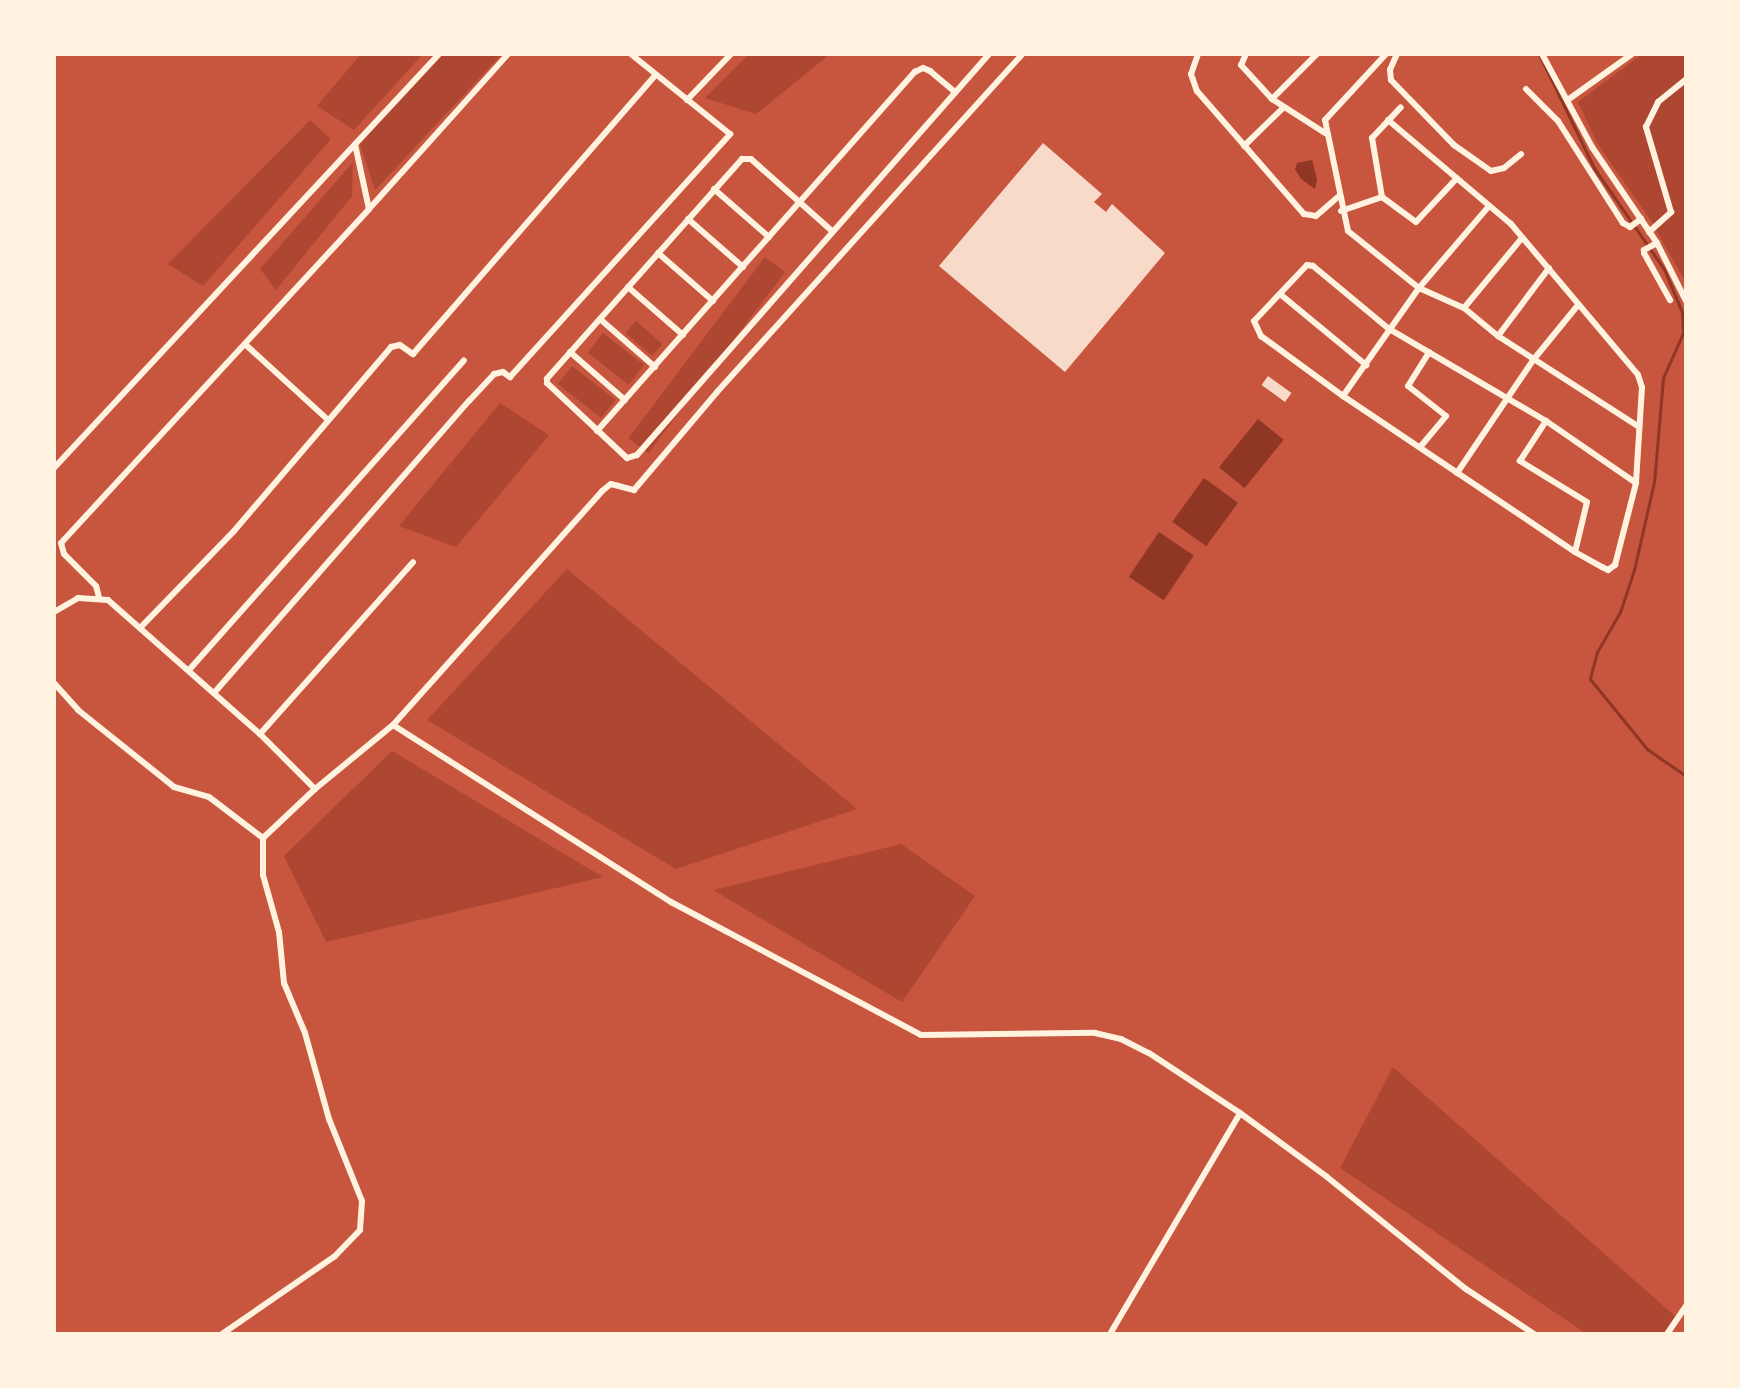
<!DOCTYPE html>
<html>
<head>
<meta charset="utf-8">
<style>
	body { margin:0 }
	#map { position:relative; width:1740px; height:1388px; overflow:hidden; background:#c8553d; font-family:"IBM Plex Serif",serif }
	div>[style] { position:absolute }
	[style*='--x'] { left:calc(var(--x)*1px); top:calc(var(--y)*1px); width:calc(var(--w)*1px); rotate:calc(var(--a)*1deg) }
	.green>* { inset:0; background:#ae4732; transform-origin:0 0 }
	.water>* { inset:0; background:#8f3625; transform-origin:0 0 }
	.stream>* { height:3px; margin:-1.5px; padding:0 1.5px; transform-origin:1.5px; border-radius:1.5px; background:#8f3625 }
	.building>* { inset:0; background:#f7dbc8; transform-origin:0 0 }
	.minor>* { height:6px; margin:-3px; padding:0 3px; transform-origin:3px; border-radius:3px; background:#fff3e0 }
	span { translate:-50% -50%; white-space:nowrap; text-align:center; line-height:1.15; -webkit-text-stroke:8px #fff3e0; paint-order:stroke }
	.frame { position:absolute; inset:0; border:56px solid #fff3e0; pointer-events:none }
</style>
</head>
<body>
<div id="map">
	<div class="green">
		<i style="clip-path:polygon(361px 54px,423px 54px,354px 130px,317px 106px)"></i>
		<i style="clip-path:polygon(444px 54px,502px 54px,375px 190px,360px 144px)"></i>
		<i style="clip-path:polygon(749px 54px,830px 54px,756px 114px,705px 98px)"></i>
		<i style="clip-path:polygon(1642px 54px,1686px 54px,1686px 283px,1651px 221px,1597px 143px,1578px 102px)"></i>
		<i style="clip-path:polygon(310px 120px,331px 139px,203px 286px,168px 264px)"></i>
		<i style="clip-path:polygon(353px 162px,352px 196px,276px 290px,260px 269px)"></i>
		<i style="left:765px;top:257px;width:25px;height:227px;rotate:37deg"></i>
		<i style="left:636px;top:321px;width:35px;height:16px;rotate:41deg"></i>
		<i style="left:603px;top:333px;width:52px;height:25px;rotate:38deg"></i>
		<i style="left:572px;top:366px;width:55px;height:23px;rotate:38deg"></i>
		<i style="clip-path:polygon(500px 403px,549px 435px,456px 547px,399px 526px)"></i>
		<i style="clip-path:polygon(567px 569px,857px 809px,676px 869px,427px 720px)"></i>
		<i style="clip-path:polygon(392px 751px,603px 877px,326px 942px,284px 856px)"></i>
		<i style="clip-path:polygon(901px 844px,975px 896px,902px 1002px,713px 890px)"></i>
		<i style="clip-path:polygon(1393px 1067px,1676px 1317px,1665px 1334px,1587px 1334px,1340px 1168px)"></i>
	</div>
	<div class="water">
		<i style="clip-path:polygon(1312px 160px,1317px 179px,1315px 189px,1301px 179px,1295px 169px,1297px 163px)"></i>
		<i style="left:1258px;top:419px;width:33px;height:62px;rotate:39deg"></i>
		<i style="left:1204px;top:478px;width:42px;height:54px;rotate:36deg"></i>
		<i style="left:1159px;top:532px;width:42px;height:54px;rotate:34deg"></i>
	</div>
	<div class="stream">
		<i style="--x:1539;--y:54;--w:127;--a:64.2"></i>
		<i style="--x:1594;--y:168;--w:123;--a:55.3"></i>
		<i style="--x:1664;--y:269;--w:47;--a:67.3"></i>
		<i style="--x:1682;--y:312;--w:21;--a:87"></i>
		<i style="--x:1683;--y:333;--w:49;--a:114"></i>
		<i style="--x:1663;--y:378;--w:104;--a:94.9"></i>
		<i style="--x:1654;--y:482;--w:90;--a:102.8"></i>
		<i style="--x:1634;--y:570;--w:44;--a:108.4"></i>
		<i style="--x:1620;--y:612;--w:46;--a:119.9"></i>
		<i style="--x:1597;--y:652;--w:28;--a:105"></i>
		<i style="--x:1590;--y:679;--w:90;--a:50.8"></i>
		<i style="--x:1647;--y:749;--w:47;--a:34.7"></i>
	</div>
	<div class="building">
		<i style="clip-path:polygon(1043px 143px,1102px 194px,1094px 202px,1106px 212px,1112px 204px,1165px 253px,1065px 372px,939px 266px)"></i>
		<i style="left:1268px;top:376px;width:29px;height:11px;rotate:36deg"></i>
	</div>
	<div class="minor">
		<i style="--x:1198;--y:54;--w:21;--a:109"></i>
		<i style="--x:1191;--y:74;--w:18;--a:71"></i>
		<i style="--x:1197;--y:91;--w:163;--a:49"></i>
		<i style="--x:1304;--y:214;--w:12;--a:9"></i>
		<i style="--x:1316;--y:216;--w:29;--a:-41"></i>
		<i style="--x:1246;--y:54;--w:12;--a:114"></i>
		<i style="--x:1241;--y:65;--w:46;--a:47.6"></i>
		<i style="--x:1272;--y:99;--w:63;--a:32.7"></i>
		<i style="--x:1386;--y:54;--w:90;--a:132.7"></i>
		<i style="--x:1325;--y:120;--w:113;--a:78.3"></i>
		<i style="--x:1348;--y:231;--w:91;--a:38.8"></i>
		<i style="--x:1419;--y:288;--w:49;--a:24"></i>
		<i style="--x:1464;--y:308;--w:44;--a:39.5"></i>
		<i style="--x:1498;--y:336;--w:168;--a:32.8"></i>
		<i style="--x:1397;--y:54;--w:17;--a:114"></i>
		<i style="--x:1390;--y:70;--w:10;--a:84"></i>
		<i style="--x:1391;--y:80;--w:91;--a:45.9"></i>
		<i style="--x:1454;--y:145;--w:45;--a:35.1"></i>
		<i style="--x:1491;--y:171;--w:13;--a:-13"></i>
		<i style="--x:1504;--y:168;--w:22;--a:-39"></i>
		<i style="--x:1542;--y:54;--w:106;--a:61.7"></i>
		<i style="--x:1592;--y:147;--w:116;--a:55.9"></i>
		<i style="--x:1657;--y:243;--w:65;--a:63.4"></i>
		<i style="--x:1526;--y:89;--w:45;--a:45"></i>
		<i style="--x:1558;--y:121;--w:121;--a:57.5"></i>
		<i style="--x:1623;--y:223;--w:8;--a:30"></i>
		<i style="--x:1630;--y:227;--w:14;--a:-36"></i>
		<i style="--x:1272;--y:99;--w:64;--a:-45"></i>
		<i style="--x:1569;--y:99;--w:77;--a:-35.5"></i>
		<i style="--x:687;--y:100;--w:64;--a:-46.3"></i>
		<i style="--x:1388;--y:120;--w:161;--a:40.2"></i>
		<i style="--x:1511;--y:224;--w:197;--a:49.9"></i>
		<i style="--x:1638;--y:375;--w:13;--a:72"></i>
		<i style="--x:1642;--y:387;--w:96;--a:93.6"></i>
		<i style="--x:1636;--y:483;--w:109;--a:-145.4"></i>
		<i style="--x:1244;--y:146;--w:54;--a:-44.3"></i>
		<i style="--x:714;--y:189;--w:73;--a:41.1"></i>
		<i style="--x:1382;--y:197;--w:60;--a:-99.6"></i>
		<i style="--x:1372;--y:138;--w:42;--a:-46.9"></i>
		<i style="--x:369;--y:209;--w:208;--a:-48.1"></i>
		<i style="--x:1341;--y:211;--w:43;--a:-18.9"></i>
		<i style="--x:1382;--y:197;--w:42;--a:36.3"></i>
		<i style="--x:1416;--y:222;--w:60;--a:-47"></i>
		<i style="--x:688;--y:219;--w:73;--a:41.1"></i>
		<i style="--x:832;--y:231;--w:108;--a:-138.4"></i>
		<i style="--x:751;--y:159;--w:9;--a:180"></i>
		<i style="--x:742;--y:159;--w:294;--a:131.6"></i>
		<i style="--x:547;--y:379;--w:4;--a:90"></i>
		<i style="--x:547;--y:383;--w:110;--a:43.2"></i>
		<i style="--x:627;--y:458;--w:10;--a:-17"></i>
		<i style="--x:637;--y:455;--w:534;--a:-48.72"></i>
		<i style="--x:1649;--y:232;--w:30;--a:-42"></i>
		<i style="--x:1671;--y:212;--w:89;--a:-106.4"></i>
		<i style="--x:1646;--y:127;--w:28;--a:-64"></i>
		<i style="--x:1658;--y:102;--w:36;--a:-39"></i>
		<i style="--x:1657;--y:243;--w:15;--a:152"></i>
		<i style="--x:1644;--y:250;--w:3;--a:90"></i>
		<i style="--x:1644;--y:253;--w:54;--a:61"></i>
		<i style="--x:658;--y:253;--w:73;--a:41.1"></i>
		<i style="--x:628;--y:287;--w:73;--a:41.1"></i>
		<i style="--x:1280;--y:294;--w:112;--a:39.5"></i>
		<i style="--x:1464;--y:308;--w:91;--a:-50.4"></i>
		<i style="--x:600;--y:319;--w:73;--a:41.1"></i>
		<i style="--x:1498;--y:336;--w:85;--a:-53.1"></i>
		<i style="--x:246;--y:345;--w:111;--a:42.4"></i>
		<i style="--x:570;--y:352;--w:73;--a:41.1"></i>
		<i style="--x:1343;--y:396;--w:132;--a:-54.9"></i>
		<i style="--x:1419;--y:288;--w:108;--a:-49.5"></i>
		<i style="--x:597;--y:431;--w:480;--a:-48.5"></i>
		<i style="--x:915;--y:72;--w:9;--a:-27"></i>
		<i style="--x:923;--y:68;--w:8;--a:23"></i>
		<i style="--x:930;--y:71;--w:33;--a:40"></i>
		<i style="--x:1421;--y:446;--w:39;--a:-50"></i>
		<i style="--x:1446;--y:416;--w:48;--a:-141.7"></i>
		<i style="--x:1408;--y:386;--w:40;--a:-58"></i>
		<i style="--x:54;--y:468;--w:565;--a:-47.08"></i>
		<i style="--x:1457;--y:473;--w:138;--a:-56"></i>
		<i style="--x:1534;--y:359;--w:70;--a:-50.8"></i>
		<i style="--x:1575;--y:552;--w:51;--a:-76.5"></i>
		<i style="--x:1587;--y:502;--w:79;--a:-148.5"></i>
		<i style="--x:1520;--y:461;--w:48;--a:-57"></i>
		<i style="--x:1546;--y:421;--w:182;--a:-149.6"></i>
		<i style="--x:1389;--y:329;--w:99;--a:-140.3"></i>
		<i style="--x:1313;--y:266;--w:6;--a:-171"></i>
		<i style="--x:1307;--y:265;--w:77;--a:133.4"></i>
		<i style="--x:1254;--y:321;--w:17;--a:65"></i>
		<i style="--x:1261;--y:336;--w:102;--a:36.2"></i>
		<i style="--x:1343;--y:396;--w:280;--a:33.9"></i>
		<i style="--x:1575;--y:552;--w:31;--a:29"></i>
		<i style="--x:1602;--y:567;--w:7;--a:27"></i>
		<i style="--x:1608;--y:570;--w:9;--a:-36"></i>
		<i style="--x:1615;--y:565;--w:85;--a:-75.6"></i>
		<i style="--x:99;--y:597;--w:11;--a:-105"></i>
		<i style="--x:96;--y:586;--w:45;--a:-135"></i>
		<i style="--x:64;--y:554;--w:11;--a:-105"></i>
		<i style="--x:61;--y:543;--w:454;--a:-47.3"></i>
		<i style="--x:369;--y:209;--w:66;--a:-102.2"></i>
		<i style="--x:54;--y:612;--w:28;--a:-30"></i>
		<i style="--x:78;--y:598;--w:30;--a:4"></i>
		<i style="--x:108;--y:600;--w:203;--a:41.4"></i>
		<i style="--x:260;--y:734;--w:78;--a:45"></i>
		<i style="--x:315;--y:789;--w:101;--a:-39.4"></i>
		<i style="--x:393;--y:725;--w:330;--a:32.5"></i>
		<i style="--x:671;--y:902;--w:283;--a:28"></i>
		<i style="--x:921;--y:1035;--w:174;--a:-0.7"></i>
		<i style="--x:1095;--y:1033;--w:27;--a:13"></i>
		<i style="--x:1121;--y:1039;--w:31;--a:27"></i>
		<i style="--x:1149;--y:1053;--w:109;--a:33.4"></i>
		<i style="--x:1240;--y:1113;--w:108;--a:36.3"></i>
		<i style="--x:1327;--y:1177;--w:179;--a:38.9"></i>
		<i style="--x:1466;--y:1289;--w:82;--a:33.5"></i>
		<i style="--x:140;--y:628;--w:135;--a:-45.9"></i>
		<i style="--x:234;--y:531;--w:242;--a:-49.5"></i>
		<i style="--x:391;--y:347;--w:9;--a:-13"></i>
		<i style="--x:400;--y:345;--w:16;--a:35"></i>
		<i style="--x:413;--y:354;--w:369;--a:-49"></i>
		<i style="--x:189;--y:670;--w:414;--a:-48.4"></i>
		<i style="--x:54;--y:683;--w:36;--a:48"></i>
		<i style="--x:78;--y:710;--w:123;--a:38.7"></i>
		<i style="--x:174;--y:787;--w:36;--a:16"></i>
		<i style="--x:209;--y:797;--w:68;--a:37.2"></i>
		<i style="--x:214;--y:693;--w:388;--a:-48.9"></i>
		<i style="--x:469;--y:401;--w:37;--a:-47"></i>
		<i style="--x:494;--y:374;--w:9;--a:-13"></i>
		<i style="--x:503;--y:372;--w:9;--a:36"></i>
		<i style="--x:510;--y:377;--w:328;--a:-47.8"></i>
		<i style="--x:730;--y:134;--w:127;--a:-141.1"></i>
		<i style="--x:393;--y:725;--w:314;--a:-48.2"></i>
		<i style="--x:602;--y:491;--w:11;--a:-38"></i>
		<i style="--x:611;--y:484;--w:24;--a:15"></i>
		<i style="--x:634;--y:490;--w:128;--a:-49.7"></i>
		<i style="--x:717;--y:392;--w:455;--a:-47.9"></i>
		<i style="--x:260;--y:734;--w:230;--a:-48.3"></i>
		<i style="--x:222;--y:1334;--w:137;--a:-34.6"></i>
		<i style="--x:335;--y:1256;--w:36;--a:-46"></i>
		<i style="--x:360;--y:1230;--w:29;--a:-86"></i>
		<i style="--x:362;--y:1201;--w:88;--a:-111.9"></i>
		<i style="--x:329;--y:1119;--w:89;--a:-105.6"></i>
		<i style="--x:305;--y:1033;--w:54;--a:-112.8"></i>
		<i style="--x:284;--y:983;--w:51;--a:-95.6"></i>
		<i style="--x:279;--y:932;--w:59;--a:-105.7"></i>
		<i style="--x:263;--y:875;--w:37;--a:-90"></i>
		<i style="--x:263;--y:838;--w:71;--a:-43.3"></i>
		<i style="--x:1110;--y:1334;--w:256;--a:-59.5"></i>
		<i style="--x:1667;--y:1334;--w:34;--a:-56"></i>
	</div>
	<div class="frame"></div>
</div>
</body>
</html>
